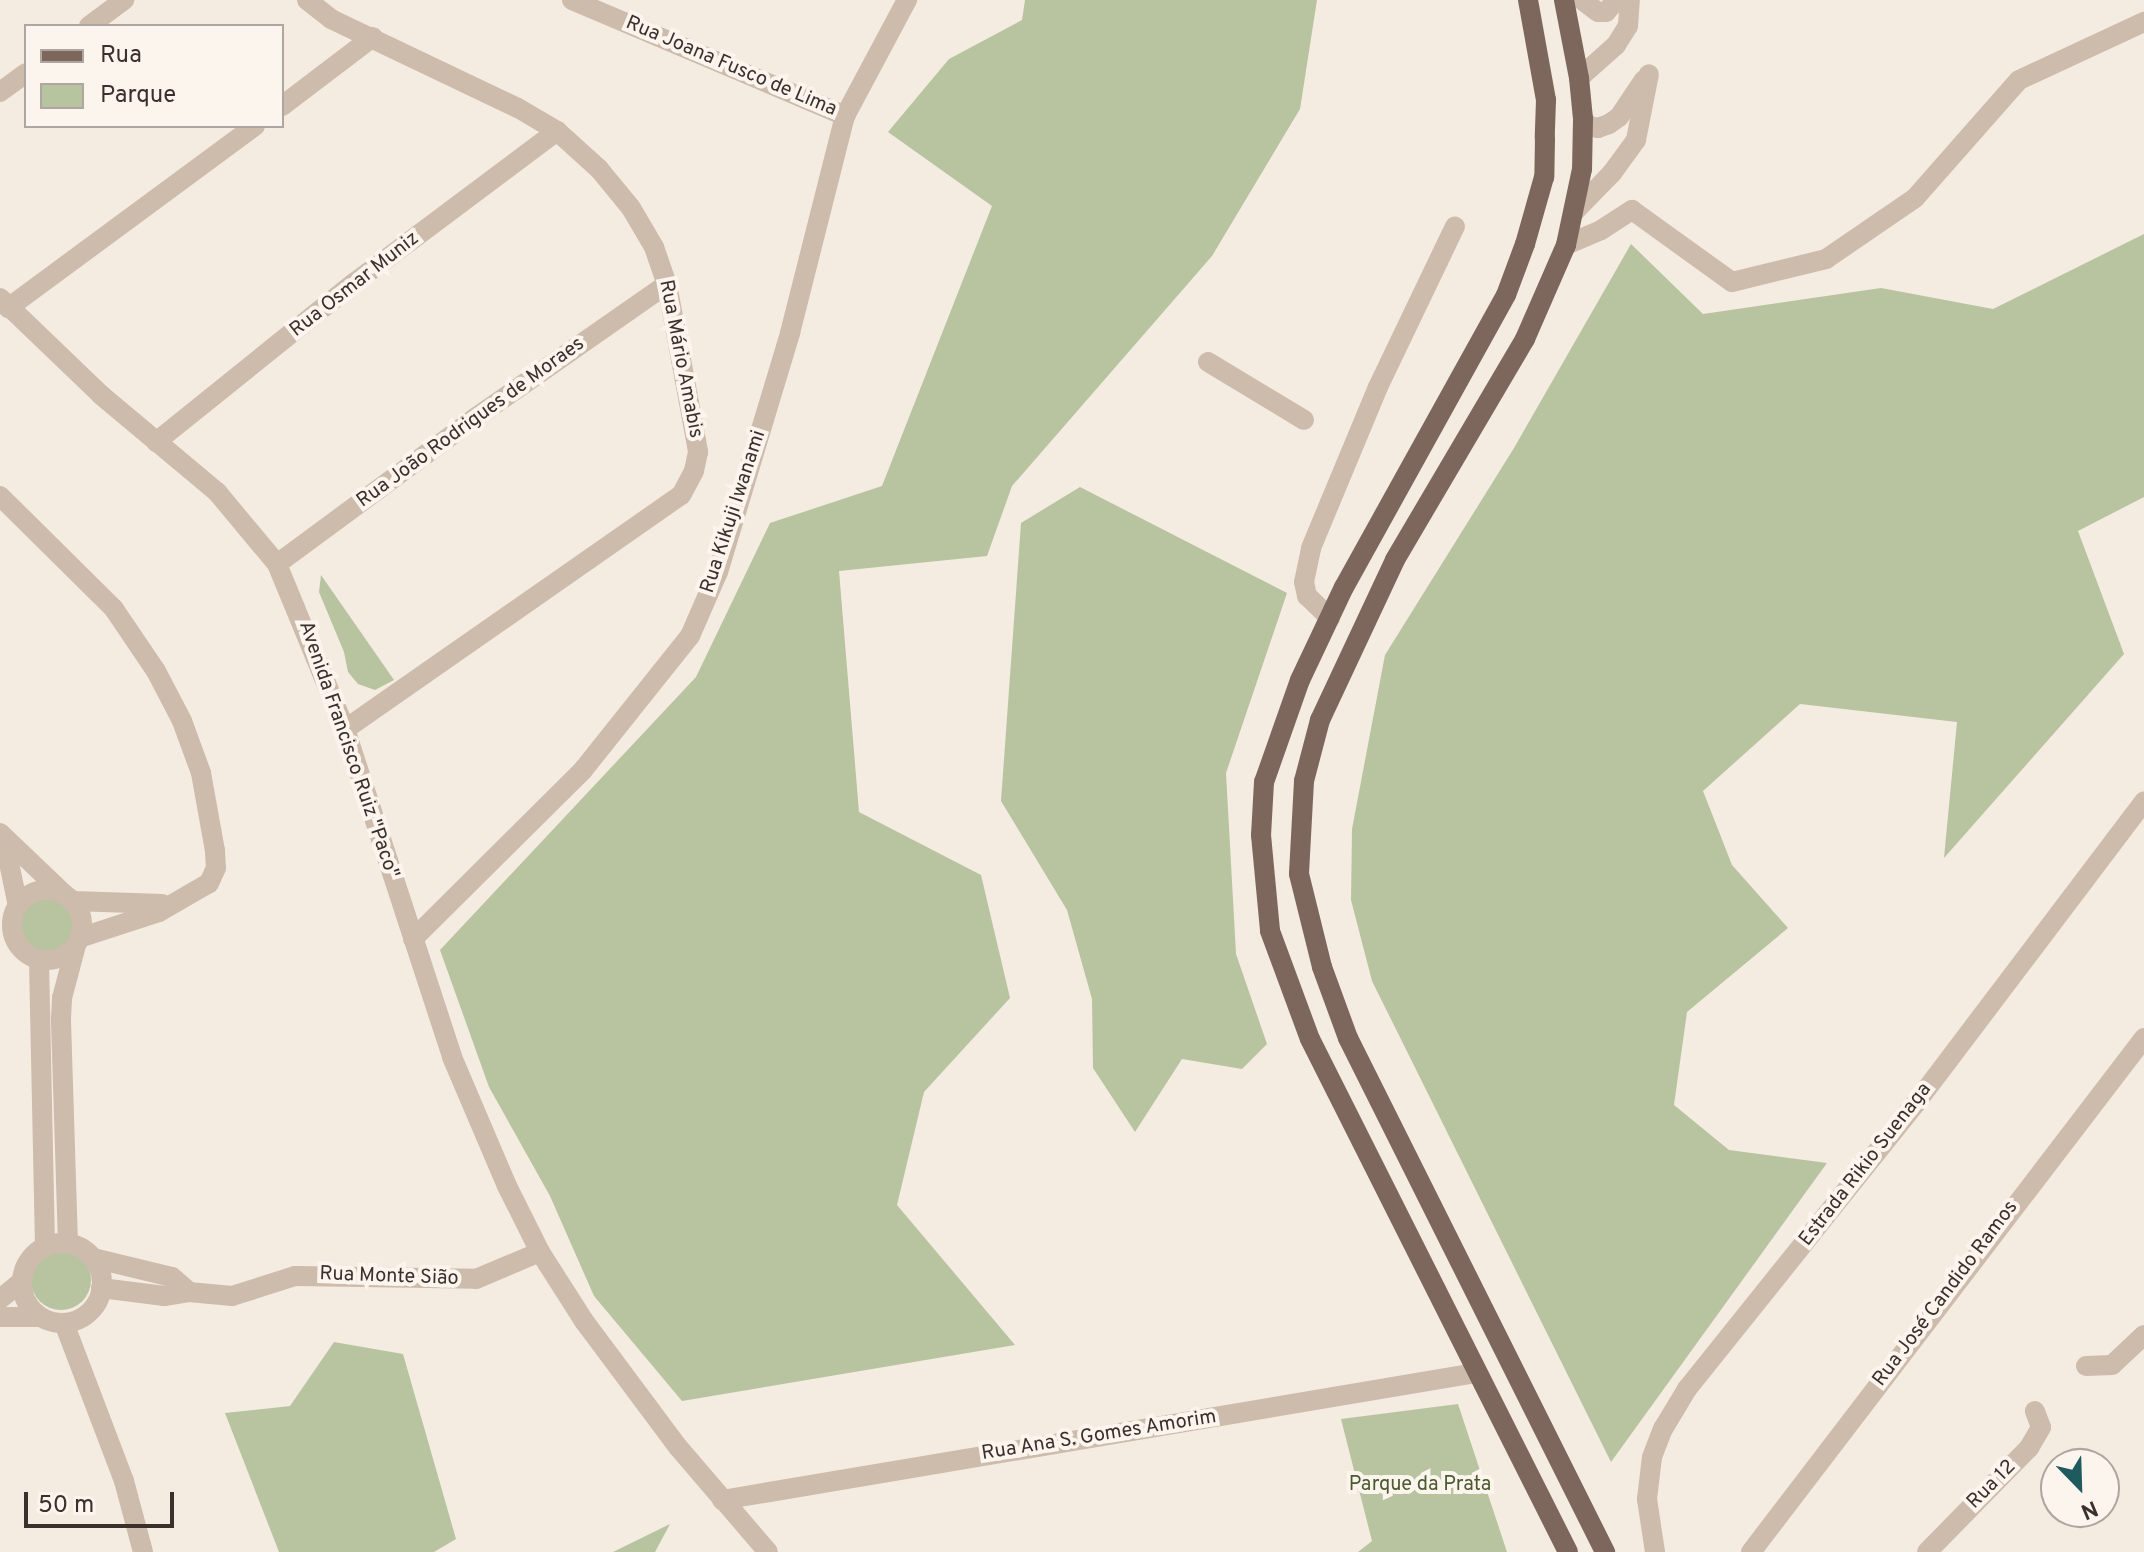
<!DOCTYPE html>
<html>
<head>
<meta charset="utf-8">
<style>
	body { margin:0 }
	#map { position:relative; width:2144px; height:1552px; overflow:hidden; background:#f4ebe1; font-family:Overpass,sans-serif }
	div>[style] { position:absolute }
	[style*='--x'] { left:calc(var(--x)*1px); top:calc(var(--y)*1px); width:calc(var(--w)*1px); rotate:calc(var(--a)*1deg) }
	.green>* { inset:0; background:#b8c4a0 }
	.round { border-radius:50% }
	.minor>* { height:20px; margin:-10px; padding:0 10px; transform-origin:10px; border-radius:10px; background:#cdbbac }
	.minor>.ring { margin:-10px; padding:0; box-sizing:content-box; background:none; border:20px solid #cdbbac; border-radius:50% }
	.major>* { height:20px; margin:-10px; padding:0 10px; transform-origin:10px; border-radius:10px; background:#7d675c }
	span { translate:-50% -50%; white-space:nowrap; text-align:center; line-height:1.15; -webkit-text-stroke:8px #fbf5ee; paint-order:stroke }
	.street-label { font-size:20px; color:#3b302b }
	.park-label { font-size:20px; color:#4a5a2e }
	.legend { position:absolute; left:24px; top:24px; width:260px; height:104px; box-sizing:border-box; background:#fbf5ee; border:2px solid #aea6a0; margin:0; padding:10px 14px; list-style:none; font-size:24px; color:#3b302b }
	.legend li { display:flex; align-items:center; gap:16px; height:40px }
	.legend b { width:40px; border:2px solid #aea6a0 }
	.north { position:absolute; left:2040px; top:1448px; width:80px; height:80px; box-sizing:border-box; background:#fbf5ee; border:2px solid #aea6a0; border-radius:50%; rotate:157deg; font-size:22px; font-weight:700; line-height:32px; text-align:center; color:#3b302b }
	.north::after { content:''; display:block; margin:auto; width:28px; height:36px; background:#1f5a5e; clip-path:polygon(50% 0,100% 100%,50% 72%,0 100%) }
	.scale { position:absolute; left:24px; top:1492px; width:150px; height:36px; box-sizing:border-box; border:4px solid #3b302b; border-top:0; padding-left:10px; font-size:24px; line-height:28px; white-space:nowrap; color:#3b302b; -webkit-text-stroke:6px #fbf5ee; paint-order:stroke }
</style>
</head>
<body>
<div id="map">
	<div class="green">
		<i style="clip-path:polygon(1025px 0,1317px 0,1300px 109px,1212px 256px,1012px 486px,987px 556px,839px 571px,859px 812px,981px 875px,1010px 998px,924px 1092px,897px 1205px,1015px 1345px,682px 1401px,594px 1296px,550px 1196px,489px 1087px,440px 950px,696px 677px,770px 523px,882px 486px,992px 206px,888px 132px,949px 59px,1022px 20px)"></i>
		<i style="clip-path:polygon(2144px 234px,2144px 497px,2078px 531px,2124px 654px,1944px 858px,1957px 722px,1800px 704px,1703px 791px,1732px 865px,1788px 928px,1687px 1012px,1674px 1105px,1729px 1150px,1827px 1163px,1611px 1462px,1372px 981px,1351px 900px,1352px 829px,1385px 655px,1514px 448px,1631px 244px,1703px 314px,1881px 288px,1993px 309px)"></i>
		<i style="clip-path:polygon(1080px 487px,1287px 593px,1226px 773px,1236px 954px,1267px 1044px,1242px 1069px,1182px 1059px,1135px 1132px,1093px 1068px,1092px 999px,1067px 910px,1001px 801px,1021px 523px)"></i>
		<i style="clip-path:polygon(321px 575px,394px 680px,375px 690px,358px 684px,348px 672px,344px 652px,319px 592px)"></i>
		<i class="round" style="left:18px;top:897px;width:58px;height:58px"></i>
		<i class="round" style="left:31px;top:1250px;width:60px;height:60px"></i>
		<i style="clip-path:polygon(334px 1342px,403px 1354px,456px 1539px,434px 1552px,279px 1552px,225px 1413px,290px 1406px)"></i>
		<i style="clip-path:polygon(1458px 1404px,1507px 1552px,1358px 1552px,1372px 1541px,1341px 1419px)"></i>
		<i style="clip-path:polygon(670px 1524px,655px 1552px,613px 1552px)"></i>
	</div>
	<div class="minor">
		<i style="--x:307;--y:0;--w:31;--a:38"></i>
		<i style="--x:331;--y:19;--w:207;--a:25.5"></i>
		<i style="--x:518;--y:108;--w:45;--a:30.5"></i>
		<i style="--x:557;--y:131;--w:57;--a:42.1"></i>
		<i style="--x:599;--y:169;--w:50;--a:50.6"></i>
		<i style="--x:631;--y:208;--w:45;--a:59.5"></i>
		<i style="--x:654;--y:247;--w:39;--a:71"></i>
		<i style="--x:667;--y:284;--w:171;--a:79.5"></i>
		<i style="--x:698;--y:452;--w:19;--a:102"></i>
		<i style="--x:694;--y:471;--w:27;--a:118"></i>
		<i style="--x:681;--y:495;--w:409;--a:145.1"></i>
		<i style="--x:572;--y:0;--w:297;--a:23"></i>
		<i style="--x:1582;--y:0;--w:20;--a:37"></i>
		<i style="--x:1598;--y:12;--w:8;--a:0"></i>
		<i style="--x:1606;--y:12;--w:16;--a:-50"></i>
		<i style="--x:89;--y:26;--w:44;--a:-36.6"></i>
		<i style="--x:1579;--y:78;--w:50;--a:-41.7"></i>
		<i style="--x:1616;--y:45;--w:22;--a:-58"></i>
		<i style="--x:1628;--y:26;--w:26;--a:-86"></i>
		<i style="--x:0;--y:92;--w:32;--a:-36"></i>
		<i style="--x:282;--y:106;--w:114;--a:-37.2"></i>
		<i style="--x:1583;--y:119;--w:9;--a:49"></i>
		<i style="--x:1589;--y:126;--w:9;--a:13"></i>
		<i style="--x:1598;--y:128;--w:12;--a:-20"></i>
		<i style="--x:1609;--y:124;--w:12;--a:-35"></i>
		<i style="--x:1619;--y:117;--w:45;--a:-56"></i>
		<i style="--x:1575;--y:211;--w:53;--a:-45.8"></i>
		<i style="--x:1612;--y:173;--w:41;--a:-54"></i>
		<i style="--x:1636;--y:140;--w:67;--a:-78.9"></i>
		<i style="--x:1566;--y:245;--w:38;--a:-23"></i>
		<i style="--x:1601;--y:230;--w:37;--a:-33"></i>
		<i style="--x:1632;--y:210;--w:123;--a:35.8"></i>
		<i style="--x:1732;--y:282;--w:97;--a:-13.7"></i>
		<i style="--x:1826;--y:259;--w:108;--a:-34.4"></i>
		<i style="--x:1915;--y:198;--w:157;--a:-48.6"></i>
		<i style="--x:2019;--y:80;--w:138;--a:-24.9"></i>
		<i style="--x:0;--y:298;--w:140;--a:43.8"></i>
		<i style="--x:101;--y:395;--w:151;--a:39.9"></i>
		<i style="--x:217;--y:492;--w:94;--a:50.2"></i>
		<i style="--x:277;--y:564;--w:178;--a:67.6"></i>
		<i style="--x:345;--y:729;--w:345;--a:71.9"></i>
		<i style="--x:452;--y:1057;--w:140;--a:66.9"></i>
		<i style="--x:507;--y:1186;--w:74;--a:63.4"></i>
		<i style="--x:540;--y:1252;--w:82;--a:57.5"></i>
		<i style="--x:584;--y:1321;--w:157;--a:53.3"></i>
		<i style="--x:678;--y:1447;--w:138;--a:49.4"></i>
		<i style="--x:8;--y:308;--w:307;--a:-36.4"></i>
		<i style="--x:1208;--y:362;--w:112;--a:31.1"></i>
		<i style="--x:156;--y:442;--w:254;--a:-38.8"></i>
		<i style="--x:354;--y:283;--w:254;--a:-36.8"></i>
		<i style="--x:0;--y:496;--w:161;--a:44.7"></i>
		<i style="--x:114;--y:609;--w:75;--a:55.9"></i>
		<i style="--x:156;--y:671;--w:56;--a:62.5"></i>
		<i style="--x:182;--y:721;--w:55;--a:69.9"></i>
		<i style="--x:201;--y:773;--w:79;--a:79.8"></i>
		<i style="--x:215;--y:851;--w:17;--a:87"></i>
		<i style="--x:216;--y:868;--w:17;--a:115"></i>
		<i style="--x:209;--y:883;--w:58;--a:149.9"></i>
		<i style="--x:159;--y:912;--w:84;--a:162"></i>
		<i style="--x:277;--y:564;--w:246;--a:-36.4"></i>
		<i style="--x:475;--y:418;--w:234;--a:-34.9"></i>
		<i style="--x:1330;--y:618;--w:32;--a:-136"></i>
		<i style="--x:1307;--y:596;--w:14;--a:-102"></i>
		<i style="--x:1304;--y:582;--w:35;--a:-78"></i>
		<i style="--x:1311;--y:548;--w:174;--a:-67.4"></i>
		<i style="--x:1378;--y:387;--w:178;--a:-64.4"></i>
		<i style="--x:0;--y:833;--w:88;--a:43.6"></i>
		<i style="--x:4;--y:839;--w:68;--a:78.2"></i>
		<i class="ring" style="left:12px;top:890px;width:50px;height:50px"></i>
		<i style="--x:73;--y:901;--w:89;--a:1.9"></i>
		<i style="--x:413;--y:939;--w:240;--a:-44.8"></i>
		<i style="--x:583;--y:770;--w:171;--a:-51.4"></i>
		<i style="--x:690;--y:636;--w:70;--a:-66.4"></i>
		<i style="--x:718;--y:572;--w:250;--a:-73.2"></i>
		<i style="--x:790;--y:333;--w:224;--a:-75.8"></i>
		<i style="--x:845;--y:116;--w:132;--a:-61.9"></i>
		<i style="--x:39;--y:960;--w:287;--a:88.8"></i>
		<i class="ring" style="left:22px;top:1243px;width:60px;height:60px"></i>
		<i style="--x:68;--y:1244;--w:226;--a:-91.8"></i>
		<i style="--x:61;--y:1018;--w:20;--a:-87"></i>
		<i style="--x:62;--y:998;--w:55;--a:-75.2"></i>
		<i style="--x:93;--y:1258;--w:81;--a:13.5"></i>
		<i style="--x:172;--y:1277;--w:23;--a:41"></i>
		<i style="--x:101;--y:1288;--w:64;--a:7.2"></i>
		<i style="--x:164;--y:1296;--w:25;--a:-9"></i>
		<i style="--x:189;--y:1292;--w:43;--a:5.3"></i>
		<i style="--x:232;--y:1296;--w:66;--a:-17.6"></i>
		<i style="--x:295;--y:1276;--w:181;--a:0.9"></i>
		<i style="--x:476;--y:1279;--w:69;--a:-22.9"></i>
		<i style="--x:0;--y:1299;--w:28;--a:-39"></i>
		<i style="--x:0;--y:1317;--w:39;--a:0"></i>
		<i style="--x:64;--y:1323;--w:169;--a:69.2"></i>
		<i style="--x:124;--y:1481;--w:73;--a:75"></i>
		<i style="--x:2086;--y:1366;--w:26;--a:-2"></i>
		<i style="--x:2112;--y:1365;--w:44;--a:-43.2"></i>
		<i style="--x:722;--y:1500;--w:765;--a:-9.56"></i>
		<i style="--x:1655;--y:1552;--w:54;--a:-98.6"></i>
		<i style="--x:1647;--y:1499;--w:42;--a:-83.2"></i>
		<i style="--x:1652;--y:1457;--w:30;--a:-69"></i>
		<i style="--x:1663;--y:1429;--w:47;--a:-59"></i>
		<i style="--x:1687;--y:1389;--w:366;--a:-51.3"></i>
		<i style="--x:1916;--y:1103;--w:378;--a:-52.9"></i>
		<i style="--x:1751;--y:1552;--w:647;--a:-52.6"></i>
		<i style="--x:1927;--y:1552;--w:146;--a:-45.6"></i>
		<i style="--x:2029;--y:1448;--w:24;--a:-60"></i>
		<i style="--x:2041;--y:1427;--w:17;--a:-111"></i>
	</div>
	<div class="major">
		<i style="--x:1528;--y:0;--w:102;--a:79.8"></i>
		<i style="--x:1546;--y:100;--w:38;--a:92"></i>
		<i style="--x:1545;--y:138;--w:39;--a:91"></i>
		<i style="--x:1544;--y:177;--w:70;--a:105.8"></i>
		<i style="--x:1525;--y:244;--w:54;--a:110.4"></i>
		<i style="--x:1506;--y:295;--w:334;--a:119"></i>
		<i style="--x:1344;--y:587;--w:103;--a:115.3"></i>
		<i style="--x:1300;--y:680;--w:108;--a:109.4"></i>
		<i style="--x:1264;--y:782;--w:53;--a:93.2"></i>
		<i style="--x:1261;--y:835;--w:96;--a:84.6"></i>
		<i style="--x:1270;--y:931;--w:115;--a:69.7"></i>
		<i style="--x:1310;--y:1039;--w:574;--a:63.3"></i>
		<i style="--x:1564;--y:0;--w:79;--a:79.1"></i>
		<i style="--x:1579;--y:78;--w:41;--a:84.4"></i>
		<i style="--x:1583;--y:119;--w:50;--a:91.1"></i>
		<i style="--x:1582;--y:169;--w:78;--a:101.9"></i>
		<i style="--x:1566;--y:245;--w:103;--a:113.6"></i>
		<i style="--x:1525;--y:339;--w:256;--a:120.5"></i>
		<i style="--x:1395;--y:560;--w:177;--a:115.1"></i>
		<i style="--x:1320;--y:720;--w:63;--a:104.7"></i>
		<i style="--x:1304;--y:781;--w:93;--a:93.1"></i>
		<i style="--x:1299;--y:874;--w:96;--a:76.1"></i>
		<i style="--x:1322;--y:967;--w:76;--a:69.9"></i>
		<i style="--x:1348;--y:1038;--w:575;--a:63.43"></i>
	</div>
	<div class="street-label">
		<span style="left:731px;top:67px;rotate:23deg">Rua Joana Fusco de Lima</span>
		<span style="left:355px;top:285px;rotate:-38deg">Rua Osmar Muniz</span>
		<span style="left:680px;top:359px;rotate:79deg">Rua Mário Amabis</span>
		<span style="left:471px;top:423px;rotate:-36deg">Rua João Rodrigues de Moraes</span>
		<span style="left:734px;top:512px;rotate:-72deg">Rua Kikuji Iwanami</span>
		<span style="left:348px;top:750px;rotate:71deg">Avenida Francisco Ruiz "Paco"</span>
		<span style="left:1866px;top:1165px;rotate:-52deg">Estrada Rikio Suenaga</span>
		<span style="left:389px;top:1277px;rotate:2deg">Rua Monte Sião</span>
		<span style="left:1946px;top:1294px;rotate:-53deg">Rua José Candido Ramos</span>
		<span style="left:1099px;top:1436px;rotate:-9deg">Rua Ana S. Gomes Amorim</span>
		<span style="left:1992px;top:1485px;rotate:-45deg">Rua 12</span>
	</div>
	<div class="park-label">
		<span style="left:1420px;top:1485px">Parque da Prata</span>
	</div>
	<ul class="legend">
	<li><b style="height:10px;background:#7d675c"></b>Rua</li>
	<li><b style="height:22px;background:#b8c4a0"></b>Parque</li>
	</ul>
	<div class="north">N</div>
	<div class="scale">50 m</div>
</div>
</body>
</html>
